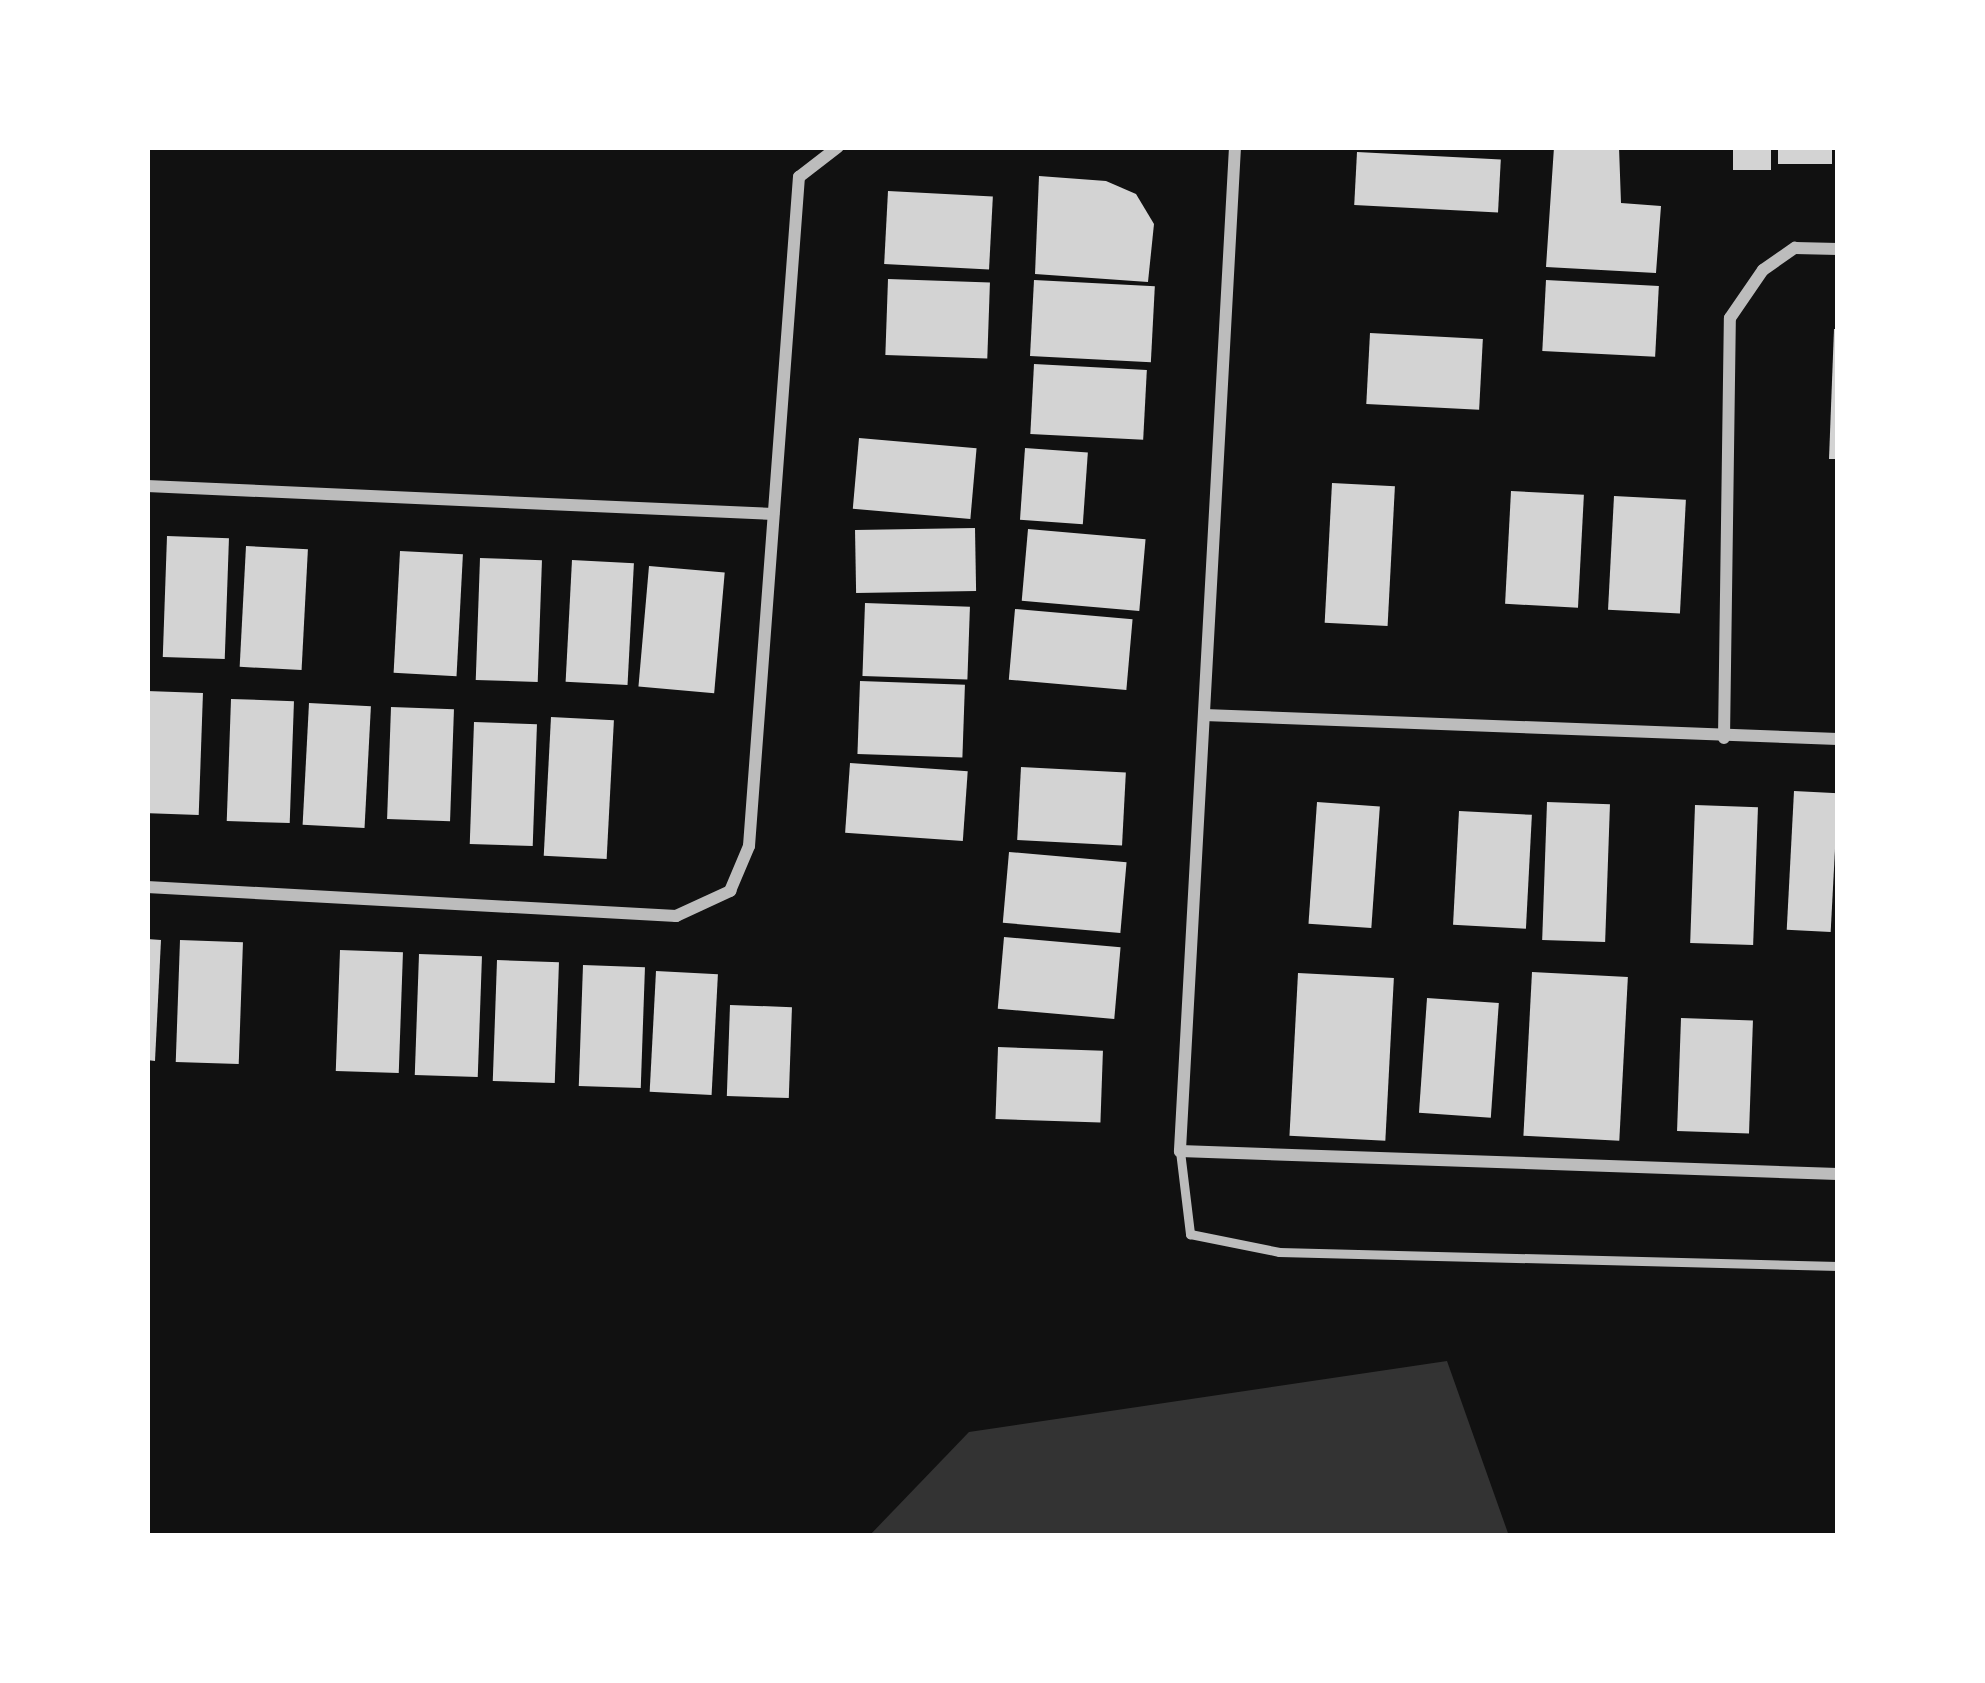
<!DOCTYPE html>
<html>
<head>
<meta charset="utf-8">
<style>
	body { margin:0 }
	#map { position:relative; width:1985px; height:1683px; overflow:hidden; background:#111; font-family:"Asap Condensed",sans-serif }
	div>[style] { position:absolute }
	[style*='--x'] { left:calc(var(--x)*1px); top:calc(var(--y)*1px); width:calc(var(--w)*1px); rotate:calc(var(--a)*1deg) }
	.water>* { inset:0; background:#333 }
	.building>* { inset:0; background:#d3d3d3; transform-origin:0 0 }
	.service>* { height:9px; margin:-4.5px; padding:0 4.5px; transform-origin:4.5px; border-radius:4.5px; background:#bcbcbc }
	.minor>* { height:12px; margin:-6px; padding:0 6px; transform-origin:6px; border-radius:6px; background:#bcbcbc }
	span { translate:-50% -50%; white-space:nowrap; text-align:center; line-height:1.15; -webkit-text-stroke:12px #fff; paint-order:stroke }
	.frame { position:absolute; inset:0; border:150px solid #fff; pointer-events:none }
</style>
</head>
<body>
<div id="map">
	<div class="water">
		<i style="clip-path:polygon(1447px 1361px,1509px 1536px,869px 1536px,969px 1432px)"></i>
	</div>
	<div class="building">
		<i style="clip-path:polygon(1554px 147px,1619px 147px,1621px 203px,1661px 206px,1656px 273px,1546px 267px)"></i>
		<i style="left:1733px;top:147px;width:38px;height:23px"></i>
		<i style="left:1778px;top:147px;width:54px;height:17px"></i>
		<i style="left:1357px;top:152px;width:144px;height:53px;rotate:3deg"></i>
		<i style="clip-path:polygon(1039px 176px,1106px 181px,1136px 194px,1154px 224px,1148px 282px,1035px 274px)"></i>
		<i style="left:888px;top:191px;width:105px;height:73px;rotate:3deg"></i>
		<i style="left:888px;top:279px;width:102px;height:76px;rotate:2deg"></i>
		<i style="left:1034px;top:280px;width:121px;height:76px;rotate:3deg"></i>
		<i style="left:1546px;top:280px;width:113px;height:71px;rotate:3deg"></i>
		<i style="clip-path:polygon(1834px 329px,1838px 329px,1838px 459px,1829px 459px)"></i>
		<i style="left:1370px;top:333px;width:113px;height:71px;rotate:3deg"></i>
		<i style="left:1034px;top:364px;width:113px;height:70px;rotate:3deg"></i>
		<i style="left:859px;top:438px;width:118px;height:71px;rotate:5deg"></i>
		<i style="left:1025px;top:448px;width:63px;height:72px;rotate:4deg"></i>
		<i style="left:1332px;top:483px;width:63px;height:140px;rotate:3deg"></i>
		<i style="left:1511px;top:491px;width:73px;height:113px;rotate:3deg"></i>
		<i style="left:1614px;top:496px;width:72px;height:114px;rotate:3deg"></i>
		<i style="left:975px;top:528px;width:63px;height:120px;rotate:89deg"></i>
		<i style="left:1028px;top:529px;width:118px;height:72px;rotate:5deg"></i>
		<i style="left:167px;top:536px;width:62px;height:121px;rotate:2deg"></i>
		<i style="left:246px;top:546px;width:62px;height:121px;rotate:3deg"></i>
		<i style="left:400px;top:551px;width:63px;height:122px;rotate:3deg"></i>
		<i style="left:480px;top:558px;width:62px;height:122px;rotate:2deg"></i>
		<i style="left:572px;top:560px;width:62px;height:122px;rotate:3deg"></i>
		<i style="left:649px;top:566px;width:76px;height:121px;rotate:5deg"></i>
		<i style="left:865px;top:603px;width:105px;height:73px;rotate:2deg"></i>
		<i style="left:1015px;top:609px;width:118px;height:71px;rotate:5deg"></i>
		<i style="left:860px;top:681px;width:105px;height:73px;rotate:2deg"></i>
		<i style="left:147px;top:691px;width:56px;height:122px;rotate:2deg"></i>
		<i style="left:231px;top:699px;width:63px;height:122px;rotate:2deg"></i>
		<i style="left:309px;top:703px;width:62px;height:122px;rotate:3deg"></i>
		<i style="left:391px;top:707px;width:63px;height:112px;rotate:2deg"></i>
		<i style="left:551px;top:717px;width:63px;height:139px;rotate:3deg"></i>
		<i style="left:474px;top:722px;width:63px;height:122px;rotate:2deg"></i>
		<i style="left:850px;top:763px;width:118px;height:70px;rotate:4deg"></i>
		<i style="left:1021px;top:767px;width:105px;height:73px;rotate:3deg"></i>
		<i style="left:1794px;top:791px;width:44px;height:139px;rotate:3deg"></i>
		<i style="left:1317px;top:802px;width:63px;height:122px;rotate:4deg"></i>
		<i style="left:1547px;top:802px;width:63px;height:138px;rotate:2deg"></i>
		<i style="left:1695px;top:805px;width:63px;height:138px;rotate:2deg"></i>
		<i style="left:1459px;top:811px;width:73px;height:114px;rotate:3deg"></i>
		<i style="left:1009px;top:852px;width:118px;height:71px;rotate:5deg"></i>
		<i style="left:1004px;top:937px;width:117px;height:72px;rotate:5deg"></i>
		<i style="clip-path:polygon(147px 939px,161px 940px,155px 1061px,147px 1060px)"></i>
		<i style="left:180px;top:940px;width:63px;height:122px;rotate:2deg"></i>
		<i style="left:340px;top:950px;width:63px;height:121px;rotate:2deg"></i>
		<i style="left:419px;top:954px;width:63px;height:121px;rotate:2deg"></i>
		<i style="left:497px;top:960px;width:62px;height:121px;rotate:2deg"></i>
		<i style="left:583px;top:965px;width:62px;height:121px;rotate:2deg"></i>
		<i style="left:656px;top:971px;width:62px;height:121px;rotate:3deg"></i>
		<i style="left:1532px;top:972px;width:96px;height:164px;rotate:3deg"></i>
		<i style="left:1298px;top:973px;width:96px;height:163px;rotate:3deg"></i>
		<i style="left:1427px;top:998px;width:72px;height:115px;rotate:4deg"></i>
		<i style="left:730px;top:1005px;width:62px;height:91px;rotate:2deg"></i>
		<i style="left:1681px;top:1018px;width:72px;height:113px;rotate:2deg"></i>
		<i style="left:998px;top:1047px;width:105px;height:72px;rotate:2deg"></i>
	</div>
	<div class="service">
		<i style="--x:1180;--y:1151;--w:84;--a:83.1"></i>
		<i style="--x:1190;--y:1234;--w:91;--a:11.4"></i>
		<i style="--x:1279;--y:1252;--w:559;--a:1.43"></i>
	</div>
	<div class="minor">
		<i style="--x:1235;--y:147;--w:1006;--a:93.14"></i>
		<i style="--x:1180;--y:1151;--w:658;--a:2"></i>
		<i style="--x:147;--y:486;--w:627;--a:2.56"></i>
		<i style="--x:1204;--y:715;--w:634;--a:2.17"></i>
		<i style="--x:1724;--y:738;--w:420;--a:-89.2"></i>
		<i style="--x:1730;--y:318;--w:58;--a:-55.5"></i>
		<i style="--x:1763;--y:270;--w:39;--a:-35"></i>
		<i style="--x:1795;--y:248;--w:43;--a:1.3"></i>
		<i style="--x:147;--y:887;--w:530;--a:3.14"></i>
		<i style="--x:676;--y:916;--w:60;--a:-24.8"></i>
		<i style="--x:730;--y:891;--w:49;--a:-67.1"></i>
		<i style="--x:749;--y:846;--w:671;--a:-85.73"></i>
		<i style="--x:799;--y:177;--w:49;--a:-37.6"></i>
	</div>
	<div class="frame"></div>
</div>
</body>
</html>
